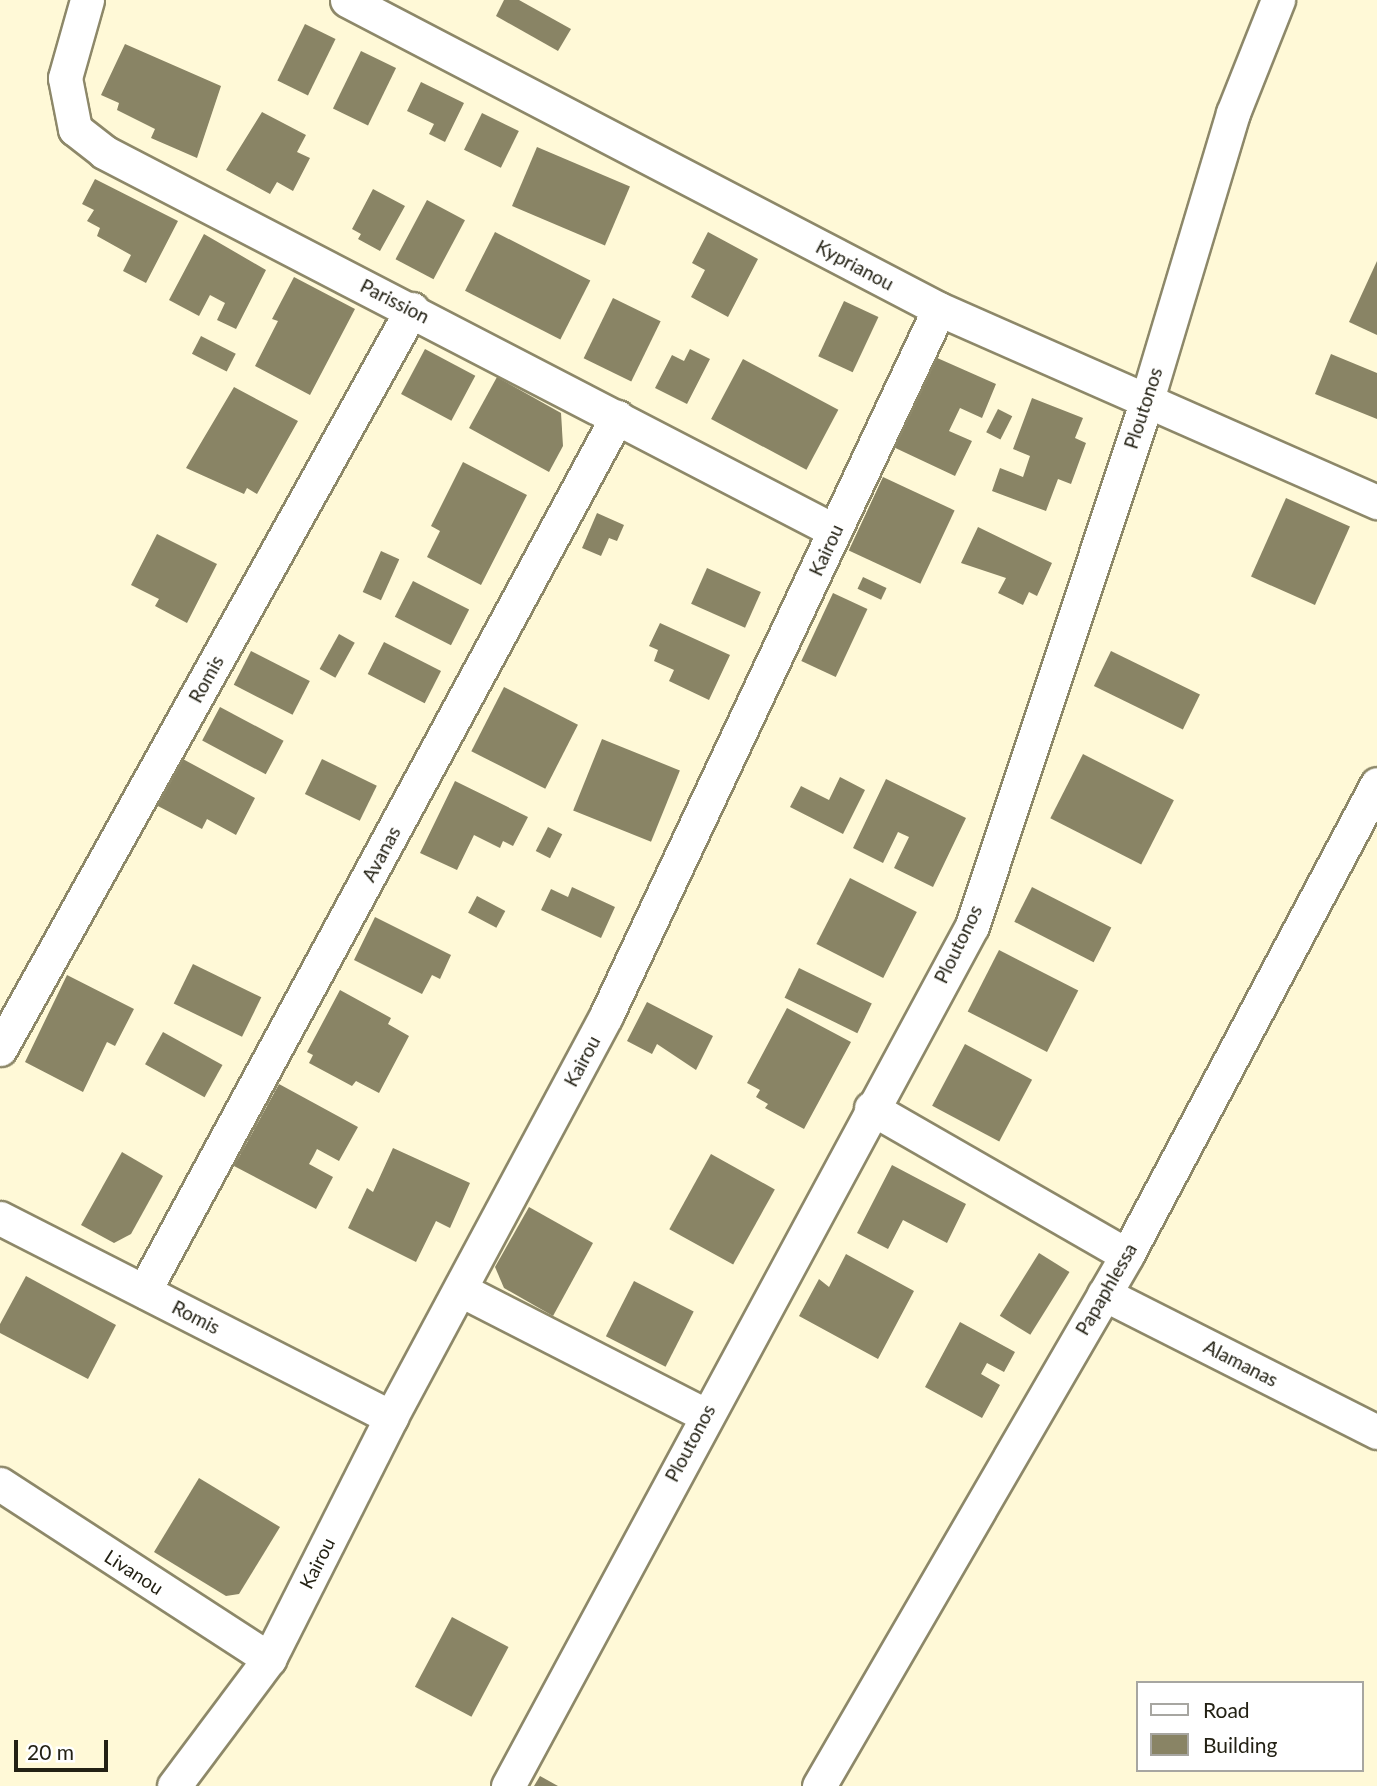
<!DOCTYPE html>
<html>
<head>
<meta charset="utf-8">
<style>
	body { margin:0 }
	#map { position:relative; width:1377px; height:1786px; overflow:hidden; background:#fff9d7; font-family:Lato,sans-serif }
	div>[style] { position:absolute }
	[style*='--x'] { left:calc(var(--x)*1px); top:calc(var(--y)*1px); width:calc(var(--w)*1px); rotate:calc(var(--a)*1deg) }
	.building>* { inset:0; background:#898465; transform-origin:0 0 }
	.roads { filter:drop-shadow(2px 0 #8d8869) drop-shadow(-2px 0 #8d8869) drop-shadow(0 2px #8d8869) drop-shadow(0 -2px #8d8869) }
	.street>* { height:33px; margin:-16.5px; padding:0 16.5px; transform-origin:16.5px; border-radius:16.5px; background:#fff }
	span { translate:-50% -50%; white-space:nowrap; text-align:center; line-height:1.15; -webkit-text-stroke:5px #fff; paint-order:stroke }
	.street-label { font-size:19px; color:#232114 }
	.legend { position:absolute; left:1136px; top:1681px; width:228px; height:91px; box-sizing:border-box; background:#fff; border:2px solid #a7a6a1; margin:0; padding:9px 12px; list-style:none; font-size:21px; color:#232114 }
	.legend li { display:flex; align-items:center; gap:14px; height:35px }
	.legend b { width:35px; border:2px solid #a7a6a1 }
	.scale { position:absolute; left:14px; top:1740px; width:94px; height:32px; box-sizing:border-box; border:4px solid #232114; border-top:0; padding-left:9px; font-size:21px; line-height:24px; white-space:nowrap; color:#232114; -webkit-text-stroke:5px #fff; paint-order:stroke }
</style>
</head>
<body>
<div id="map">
	<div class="building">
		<i style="clip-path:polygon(504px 0,519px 0,571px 29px,558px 51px,496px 16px)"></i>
		<i style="left:305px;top:24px;width:34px;height:63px;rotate:26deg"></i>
		<i style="clip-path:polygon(125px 44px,221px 86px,197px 158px,151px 138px,155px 129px,117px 110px,119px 103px,101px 95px)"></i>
		<i style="left:361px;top:51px;width:39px;height:64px;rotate:26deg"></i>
		<i style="clip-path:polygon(421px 82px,464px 103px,445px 142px,429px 134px,434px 124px,407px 111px)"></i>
		<i style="clip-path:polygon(262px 112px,306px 135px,297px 152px,310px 158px,293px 191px,277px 182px,270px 194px,226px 170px)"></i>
		<i style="left:482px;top:113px;width:41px;height:41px;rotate:26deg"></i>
		<i style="left:537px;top:147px;width:101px;height:64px;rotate:23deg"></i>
		<i style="clip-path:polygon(95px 179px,178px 221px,146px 283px,123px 271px,131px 255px,97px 236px,100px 228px,87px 221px,94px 210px,82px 204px)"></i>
		<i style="clip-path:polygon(373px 189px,405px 206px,380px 251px,358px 239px,361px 234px,352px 229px)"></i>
		<i style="left:427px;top:200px;width:43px;height:67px;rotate:28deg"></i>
		<i style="left:495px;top:232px;width:107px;height:66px;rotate:27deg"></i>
		<i style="clip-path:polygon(708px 232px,758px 259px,728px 317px,691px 297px,705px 270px,692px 263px)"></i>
		<i style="clip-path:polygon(204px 234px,266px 270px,236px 329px,217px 320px,225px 303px,210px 295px,199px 316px,169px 300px)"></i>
		<i style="clip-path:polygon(1377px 261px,1377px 335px,1349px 322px)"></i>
		<i style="clip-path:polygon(294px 277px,355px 309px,310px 395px,255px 366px,278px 321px,272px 319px)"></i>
		<i style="left:613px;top:298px;width:53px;height:67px;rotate:26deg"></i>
		<i style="left:844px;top:301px;width:38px;height:61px;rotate:25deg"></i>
		<i style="left:201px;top:336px;width:39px;height:20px;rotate:27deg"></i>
		<i style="left:425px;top:349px;width:57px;height:51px;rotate:28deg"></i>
		<i style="clip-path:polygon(690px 349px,710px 359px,687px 404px,655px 388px,672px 355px,684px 361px)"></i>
		<i style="clip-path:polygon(1331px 354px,1377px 373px,1377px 419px,1315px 394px)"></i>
		<i style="clip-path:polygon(935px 357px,996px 384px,982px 418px,960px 408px,949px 431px,972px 441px,955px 476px,889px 445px)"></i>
		<i style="left:743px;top:359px;width:108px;height:68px;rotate:28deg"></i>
		<i style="clip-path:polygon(497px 377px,561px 413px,563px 446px,549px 472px,469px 428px)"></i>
		<i style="clip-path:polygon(234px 387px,298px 421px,257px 494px,247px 488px,244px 494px,186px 468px)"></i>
		<i style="clip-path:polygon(1032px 398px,1083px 418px,1075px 438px,1086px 443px,1071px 484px,1058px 479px,1046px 511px,992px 491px,1000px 468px,1023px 477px,1030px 456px,1013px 449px)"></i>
		<i style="left:998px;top:409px;width:16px;height:26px;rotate:27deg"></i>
		<i style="clip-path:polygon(463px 462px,527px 495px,481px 585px,427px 557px,440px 531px,431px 526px)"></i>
		<i style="left:883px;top:477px;width:79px;height:81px;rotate:25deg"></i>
		<i style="left:1286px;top:498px;width:70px;height:86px;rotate:24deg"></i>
		<i style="clip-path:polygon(597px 513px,624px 525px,617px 541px,609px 538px,601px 556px,582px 548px)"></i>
		<i style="clip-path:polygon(978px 527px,1052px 563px,1037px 596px,1029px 592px,1023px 605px,998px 593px,1006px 578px,961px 563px)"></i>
		<i style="clip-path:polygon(157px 534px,217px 564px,187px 623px,155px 606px,159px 599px,131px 585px)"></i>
		<i style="left:381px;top:551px;width:20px;height:45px;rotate:24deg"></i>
		<i style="left:707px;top:568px;width:59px;height:39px;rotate:24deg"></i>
		<i style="left:863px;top:577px;width:26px;height:13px;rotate:25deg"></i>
		<i style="left:413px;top:581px;width:63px;height:40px;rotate:27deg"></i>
		<i style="left:833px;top:593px;width:38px;height:75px;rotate:25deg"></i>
		<i style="clip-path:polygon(660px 623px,730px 655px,709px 700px,669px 681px,674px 670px,654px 661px,658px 650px,649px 646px)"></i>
		<i style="left:339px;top:634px;width:18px;height:40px;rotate:29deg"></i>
		<i style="left:384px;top:642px;width:64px;height:36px;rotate:27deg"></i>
		<i style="left:251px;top:651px;width:66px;height:38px;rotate:27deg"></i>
		<i style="left:1111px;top:651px;width:99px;height:39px;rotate:26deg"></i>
		<i style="left:504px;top:687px;width:83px;height:72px;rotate:27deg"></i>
		<i style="left:220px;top:707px;width:72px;height:38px;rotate:28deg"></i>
		<i style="left:602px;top:739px;width:84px;height:77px;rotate:22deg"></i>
		<i style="left:1083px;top:754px;width:102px;height:72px;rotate:27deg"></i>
		<i style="clip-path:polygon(181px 758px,255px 798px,236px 835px,207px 819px,202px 829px,156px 805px)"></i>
		<i style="left:322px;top:759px;width:61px;height:39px;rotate:26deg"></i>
		<i style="clip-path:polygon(840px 777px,865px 790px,843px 834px,790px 807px,801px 786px,829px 800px)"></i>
		<i style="clip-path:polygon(886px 779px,966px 818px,933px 887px,894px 868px,909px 837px,898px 832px,883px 863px,853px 848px)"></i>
		<i style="clip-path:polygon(455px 781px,528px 817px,513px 846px,503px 841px,500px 848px,474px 835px,457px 870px,420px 853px)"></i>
		<i style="left:548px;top:827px;width:16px;height:27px;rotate:27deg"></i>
		<i style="left:850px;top:878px;width:75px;height:74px;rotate:27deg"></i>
		<i style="clip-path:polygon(572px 887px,615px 907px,601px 938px,541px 910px,551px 889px,568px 897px)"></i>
		<i style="left:1032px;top:887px;width:89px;height:39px;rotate:27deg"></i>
		<i style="left:477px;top:896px;width:32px;height:19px;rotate:28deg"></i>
		<i style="clip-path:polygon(375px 917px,451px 955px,440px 979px,432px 975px,422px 994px,354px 960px)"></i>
		<i style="left:999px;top:950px;width:89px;height:69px;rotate:27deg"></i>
		<i style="left:193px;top:964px;width:76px;height:44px;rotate:26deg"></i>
		<i style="left:799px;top:968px;width:81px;height:33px;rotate:26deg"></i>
		<i style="clip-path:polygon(67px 975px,134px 1009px,115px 1046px,107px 1042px,83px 1092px,25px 1062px)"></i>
		<i style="clip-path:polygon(340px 990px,391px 1018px,388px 1024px,409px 1036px,379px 1093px,356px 1081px,352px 1086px,309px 1063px,313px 1055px,307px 1052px)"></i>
		<i style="clip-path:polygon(647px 1002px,713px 1036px,696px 1070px,657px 1044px,652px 1054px,627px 1041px)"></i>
		<i style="clip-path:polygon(787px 1008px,851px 1042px,804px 1129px,765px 1108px,768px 1104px,756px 1097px,760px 1090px,747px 1083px)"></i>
		<i style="left:163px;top:1032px;width:68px;height:37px;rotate:29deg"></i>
		<i style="left:965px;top:1044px;width:76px;height:70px;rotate:28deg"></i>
		<i style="clip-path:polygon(279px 1084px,358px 1127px,339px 1161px,317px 1149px,313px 1157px,309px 1164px,333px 1177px,316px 1209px,234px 1166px)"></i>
		<i style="clip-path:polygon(393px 1148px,470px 1183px,450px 1228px,436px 1221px,416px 1262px,348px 1228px,367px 1188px,373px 1192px)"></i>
		<i style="clip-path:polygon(122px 1152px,163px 1176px,131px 1234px,114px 1243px,81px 1225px)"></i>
		<i style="left:711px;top:1154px;width:73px;height:86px;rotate:29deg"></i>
		<i style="clip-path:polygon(892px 1165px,966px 1204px,947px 1243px,903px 1220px,888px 1249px,857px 1233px)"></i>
		<i style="clip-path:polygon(529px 1207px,593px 1243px,553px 1316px,504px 1288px,495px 1267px)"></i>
		<i style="left:1039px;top:1253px;width:36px;height:74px;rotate:32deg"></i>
		<i style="clip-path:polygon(846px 1254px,914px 1291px,878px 1359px,799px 1316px,819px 1279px,829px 1287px)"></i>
		<i style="clip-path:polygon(26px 1276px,116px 1325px,88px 1379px,0 1333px,0 1324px)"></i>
		<i style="left:634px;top:1281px;width:67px;height:62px;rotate:27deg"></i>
		<i style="clip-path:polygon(960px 1322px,1015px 1352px,1004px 1372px,987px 1363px,981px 1374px,1000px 1385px,982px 1418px,925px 1387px)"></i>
		<i style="clip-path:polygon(199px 1478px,280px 1527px,239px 1594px,226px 1596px,154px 1552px)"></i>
		<i style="left:452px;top:1617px;width:64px;height:79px;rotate:28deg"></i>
		<i style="clip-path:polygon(540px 1776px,558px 1786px,534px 1786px)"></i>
	</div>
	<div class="roads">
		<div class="street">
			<i style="--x:87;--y:0;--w:81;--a:105.8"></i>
			<i style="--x:65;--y:78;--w:52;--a:78.9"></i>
			<i style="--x:75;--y:129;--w:37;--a:38"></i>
			<i style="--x:104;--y:152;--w:823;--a:27.41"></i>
			<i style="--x:347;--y:0;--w:668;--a:27.56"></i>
			<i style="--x:939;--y:309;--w:479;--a:23.8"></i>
			<i style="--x:0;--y:1049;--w:847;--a:-60.89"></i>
			<i style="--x:871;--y:1108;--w:295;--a:29.9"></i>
			<i style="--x:0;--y:1218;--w:439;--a:27"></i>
			<i style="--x:461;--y:1290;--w:274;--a:27.1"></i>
			<i style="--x:144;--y:1291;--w:994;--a:-61.58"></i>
			<i style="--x:1104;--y:1294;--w:306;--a:26.8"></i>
			<i style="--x:0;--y:1484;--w:321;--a:33"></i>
			<i style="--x:174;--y:1786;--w:159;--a:-53.2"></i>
			<i style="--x:269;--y:1659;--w:271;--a:-63.2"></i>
			<i style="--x:391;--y:1417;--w:455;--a:-61.8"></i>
			<i style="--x:606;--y:1016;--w:781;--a:-64.78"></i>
			<i style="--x:508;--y:1786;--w:977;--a:-61.65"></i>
			<i style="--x:972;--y:926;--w:551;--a:-71.6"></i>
			<i style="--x:1146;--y:403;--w:303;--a:-73.3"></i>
			<i style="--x:1233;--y:113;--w:122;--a:-68.3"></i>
			<i style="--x:819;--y:1786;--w:614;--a:-59.88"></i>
			<i style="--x:1127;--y:1255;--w:533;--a:-62.04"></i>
		</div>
	</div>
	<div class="street-label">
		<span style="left:855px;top:265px;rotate:28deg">Kyprianou</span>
		<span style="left:395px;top:301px;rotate:27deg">Parission</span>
		<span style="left:1143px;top:408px;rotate:-72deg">Ploutonos</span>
		<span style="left:826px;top:550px;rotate:-65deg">Kairou</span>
		<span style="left:206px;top:679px;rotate:-61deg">Romis</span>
		<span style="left:381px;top:854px;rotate:-62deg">Avanas</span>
		<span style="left:958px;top:944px;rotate:-64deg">Ploutonos</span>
		<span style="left:582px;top:1061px;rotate:-62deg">Kairou</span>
		<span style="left:1106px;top:1289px;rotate:-60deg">Papaphlessa</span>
		<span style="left:196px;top:1317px;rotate:27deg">Romis</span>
		<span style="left:1241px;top:1363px;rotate:27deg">Alamanas</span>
		<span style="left:690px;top:1443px;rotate:-62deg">Ploutonos</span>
		<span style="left:317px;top:1563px;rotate:-63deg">Kairou</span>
		<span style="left:134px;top:1572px;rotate:33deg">Livanou</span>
	</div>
	<ul class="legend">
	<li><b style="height:9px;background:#fff"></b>Road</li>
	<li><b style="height:19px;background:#898465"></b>Building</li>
	</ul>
	<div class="scale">20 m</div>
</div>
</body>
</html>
